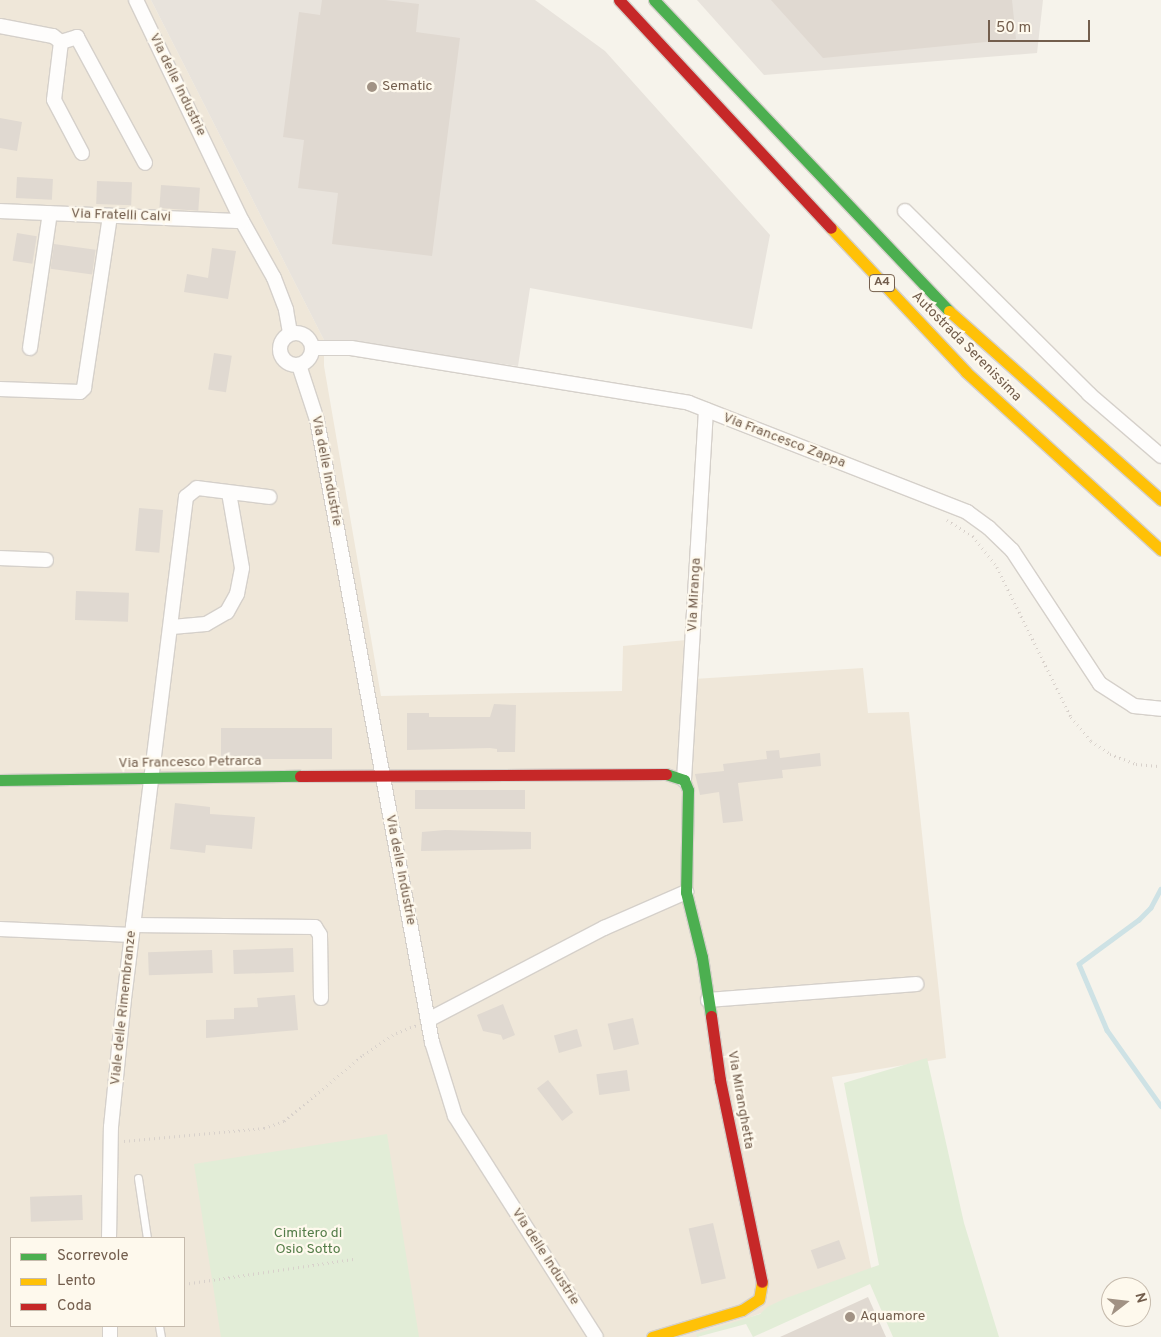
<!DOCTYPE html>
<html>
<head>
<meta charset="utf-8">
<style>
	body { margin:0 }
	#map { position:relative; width:1161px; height:1337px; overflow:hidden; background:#f6f3eb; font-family:Overpass,sans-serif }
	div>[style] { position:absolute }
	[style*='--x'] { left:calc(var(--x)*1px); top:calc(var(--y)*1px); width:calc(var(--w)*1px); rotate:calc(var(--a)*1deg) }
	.residential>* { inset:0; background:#efe7d9 }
	.industrial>* { inset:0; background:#e8e3dc }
	.green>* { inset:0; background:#e2edd7 }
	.stream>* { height:4.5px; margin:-2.25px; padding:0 2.25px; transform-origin:2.25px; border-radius:2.25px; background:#cee2e5 }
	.building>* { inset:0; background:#e0d9d1; transform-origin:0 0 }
	.path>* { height:2.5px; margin-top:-1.25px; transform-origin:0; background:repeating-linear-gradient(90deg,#d8d1cb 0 1px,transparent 0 5px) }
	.roads { filter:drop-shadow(1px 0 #d5d0ca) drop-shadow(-1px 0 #d5d0ca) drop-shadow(0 1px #d5d0ca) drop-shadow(0 -1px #d5d0ca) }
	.lane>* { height:7px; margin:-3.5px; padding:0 3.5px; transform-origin:3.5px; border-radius:3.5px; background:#fefdfc }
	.street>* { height:14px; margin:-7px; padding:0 7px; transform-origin:7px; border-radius:7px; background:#fefdfc }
	.street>.ring { margin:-7px; padding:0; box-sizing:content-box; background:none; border:14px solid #fefdfc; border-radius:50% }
	.fast>* { height:11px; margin:-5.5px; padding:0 5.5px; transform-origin:5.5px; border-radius:5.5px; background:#4caf50 }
	.slow>* { height:11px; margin:-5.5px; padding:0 5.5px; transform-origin:5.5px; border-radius:5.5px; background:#ffc107 }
	.jam>* { height:11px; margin:-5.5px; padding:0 5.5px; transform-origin:5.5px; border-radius:5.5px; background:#c62828 }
	.dots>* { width:14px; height:14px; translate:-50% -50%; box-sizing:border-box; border:2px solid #fef9ed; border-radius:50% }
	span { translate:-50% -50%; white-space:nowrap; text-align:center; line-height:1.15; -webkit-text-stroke:4.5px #fef9ed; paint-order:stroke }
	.shield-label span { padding:1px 4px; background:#fef9ed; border:1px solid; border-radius:4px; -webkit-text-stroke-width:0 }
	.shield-label { font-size:12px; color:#735e4d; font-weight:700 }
	.street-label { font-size:14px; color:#735e4d }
	.poi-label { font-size:14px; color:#735e4d }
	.left { translate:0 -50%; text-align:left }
	.park-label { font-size:14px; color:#547d49 }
	.legend { position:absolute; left:10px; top:1237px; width:175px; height:90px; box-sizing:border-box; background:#fef9ed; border:1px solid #c6bbad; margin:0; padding:6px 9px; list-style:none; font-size:15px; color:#735e4d }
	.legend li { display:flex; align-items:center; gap:10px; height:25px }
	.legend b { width:25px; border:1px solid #c6bbad }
	.north { position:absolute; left:1101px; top:1277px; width:50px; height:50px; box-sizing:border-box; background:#fef9ed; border:1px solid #c6bbad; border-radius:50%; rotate:74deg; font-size:14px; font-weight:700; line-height:20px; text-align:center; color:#735e4d }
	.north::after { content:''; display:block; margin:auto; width:18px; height:22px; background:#a19284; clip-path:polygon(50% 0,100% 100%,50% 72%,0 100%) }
	.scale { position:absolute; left:988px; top:20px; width:102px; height:22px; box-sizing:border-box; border:2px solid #735e4d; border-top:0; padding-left:6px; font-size:15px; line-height:18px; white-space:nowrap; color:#735e4d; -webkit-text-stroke:4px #fef9ed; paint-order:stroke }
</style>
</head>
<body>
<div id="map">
	<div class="residential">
		<i style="clip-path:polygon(evenodd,0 0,151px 0,324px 340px,324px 366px,381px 696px,622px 691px,623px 646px,697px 639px,694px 679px,863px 668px,868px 713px,909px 712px,946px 1058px,832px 1077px,872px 1272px,697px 1337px,0 1337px,0 0,11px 1238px,184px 1238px,184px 1326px,11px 1326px,11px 1238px)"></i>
	</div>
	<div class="industrial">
		<i style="clip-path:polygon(151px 0,535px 0,605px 51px,770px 235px,752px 329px,530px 288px,518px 366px,324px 340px)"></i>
		<i style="clip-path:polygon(697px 0,1043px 0,1037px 53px,764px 75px)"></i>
	</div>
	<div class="green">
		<i style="clip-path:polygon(927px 1058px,964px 1223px,999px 1337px,893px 1337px,870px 1284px,753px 1337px,746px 1324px,697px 1337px,696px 1334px,760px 1314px,767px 1307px,786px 1298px,879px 1265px,844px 1083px)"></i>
		<i style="clip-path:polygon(387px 1134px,419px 1337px,221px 1337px,194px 1164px)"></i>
	</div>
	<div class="stream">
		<i style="--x:1161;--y:889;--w:21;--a:118"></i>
		<i style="--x:1151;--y:908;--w:17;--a:135"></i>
		<i style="--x:1139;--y:920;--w:74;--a:143.7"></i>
		<i style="--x:1079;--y:964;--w:72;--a:67"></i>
		<i style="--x:1107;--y:1030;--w:93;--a:54.6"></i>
	</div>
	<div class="building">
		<i style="clip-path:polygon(322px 0,385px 0,419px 4px,416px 32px,460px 38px,432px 256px,332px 244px,338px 193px,298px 188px,304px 140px,283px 137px,299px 12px,320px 15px)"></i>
		<i style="clip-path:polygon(771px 0,1012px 0,1016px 39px,823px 58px)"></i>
		<i style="clip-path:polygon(0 118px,22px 122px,17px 151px,0 148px)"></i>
		<i style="left:17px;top:177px;width:36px;height:21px;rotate:3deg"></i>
		<i style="left:97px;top:181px;width:35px;height:23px;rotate:2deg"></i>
		<i style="left:161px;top:185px;width:39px;height:23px;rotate:4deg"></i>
		<i style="left:17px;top:233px;width:20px;height:28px;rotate:9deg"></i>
		<i style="left:54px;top:244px;width:42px;height:25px;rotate:8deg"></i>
		<i style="clip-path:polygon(212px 248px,236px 251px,228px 299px,184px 292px,187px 274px,208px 278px)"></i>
		<i style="left:214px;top:353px;width:18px;height:37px;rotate:9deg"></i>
		<i style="left:163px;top:510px;width:43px;height:24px;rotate:95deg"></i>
		<i style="left:76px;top:591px;width:53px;height:29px;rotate:2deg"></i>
		<i style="clip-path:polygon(494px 704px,516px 705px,515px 752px,497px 752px,497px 749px,490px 748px,407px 750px,407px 713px,429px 713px,429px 717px,490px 717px)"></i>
		<i style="left:332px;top:728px;width:31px;height:111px;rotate:90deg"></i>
		<i style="clip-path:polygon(779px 750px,780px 758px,820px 753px,821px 766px,782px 770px,783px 778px,738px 783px,743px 821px,723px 823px,719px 792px,700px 795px,695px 774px,724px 771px,723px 764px,767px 759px,766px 751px)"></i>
		<i style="left:415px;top:790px;width:110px;height:19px"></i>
		<i style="clip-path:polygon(175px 803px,210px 807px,210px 814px,255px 817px,252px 849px,206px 845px,205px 853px,170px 849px)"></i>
		<i style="clip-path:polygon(445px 830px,531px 832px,531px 849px,421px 851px,422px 832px)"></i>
		<i style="left:293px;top:948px;width:24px;height:60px;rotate:88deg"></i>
		<i style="left:212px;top:950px;width:23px;height:64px;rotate:88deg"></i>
		<i style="clip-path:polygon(295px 995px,298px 1030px,206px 1038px,206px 1020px,234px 1019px,234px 1008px,258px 1007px,257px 998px)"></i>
		<i style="clip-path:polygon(503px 1004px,515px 1035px,503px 1040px,501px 1035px,483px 1031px,477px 1015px)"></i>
		<i style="left:633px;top:1018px;width:27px;height:26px;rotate:77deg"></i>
		<i style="left:577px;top:1029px;width:18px;height:24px;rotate:74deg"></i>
		<i style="left:627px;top:1070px;width:21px;height:31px;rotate:82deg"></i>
		<i style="left:548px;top:1080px;width:41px;height:14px;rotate:52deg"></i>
		<i style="left:82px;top:1195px;width:25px;height:52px;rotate:88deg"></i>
		<i style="left:713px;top:1223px;width:57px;height:25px;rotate:77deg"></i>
		<i style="left:839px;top:1240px;width:20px;height:30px;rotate:70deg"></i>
		<i style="clip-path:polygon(868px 1297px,886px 1337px,780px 1337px)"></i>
	</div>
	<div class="path">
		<i style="--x:947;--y:520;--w:31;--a:32"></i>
		<i style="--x:973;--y:536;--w:39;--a:52"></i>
		<i style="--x:997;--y:567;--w:167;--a:63.7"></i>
		<i style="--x:1071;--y:717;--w:31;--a:50"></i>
		<i style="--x:1091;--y:741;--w:23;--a:34"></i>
		<i style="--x:1110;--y:754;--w:28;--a:21"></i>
		<i style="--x:1136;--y:764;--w:25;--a:5"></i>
		<i style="--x:124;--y:1141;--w:141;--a:-5.3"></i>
		<i style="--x:264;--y:1128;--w:21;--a:-19"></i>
		<i style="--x:284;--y:1121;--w:103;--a:-39.9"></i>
		<i style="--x:363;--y:1055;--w:40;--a:-34"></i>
		<i style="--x:396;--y:1033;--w:22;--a:-21"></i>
		<i style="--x:184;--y:1284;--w:171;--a:-8.4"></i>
	</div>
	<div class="roads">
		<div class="lane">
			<i style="--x:138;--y:1178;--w:61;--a:81.5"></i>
			<i style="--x:159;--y:1326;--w:11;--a:80"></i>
		</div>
		<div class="street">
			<i style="--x:136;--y:0;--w:245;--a:64.4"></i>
			<i style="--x:242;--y:221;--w:65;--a:60.7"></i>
			<i style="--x:274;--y:278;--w:34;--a:69"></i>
			<i style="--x:286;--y:310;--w:23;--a:80"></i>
			<i style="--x:0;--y:26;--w:54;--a:10.7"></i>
			<i style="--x:53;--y:36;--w:10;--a:37"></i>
			<i style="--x:61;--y:42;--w:58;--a:96.9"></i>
			<i style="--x:54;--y:100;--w:60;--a:62.2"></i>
			<i style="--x:61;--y:42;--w:17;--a:-17"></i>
			<i style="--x:77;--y:37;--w:143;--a:61.6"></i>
			<i style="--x:0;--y:211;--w:242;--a:2.4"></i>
			<i style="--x:905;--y:211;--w:260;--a:44.8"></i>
			<i style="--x:1089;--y:394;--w:95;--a:40.7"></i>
			<i class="ring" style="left:280px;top:333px;width:18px;height:18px"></i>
			<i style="--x:30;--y:348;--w:136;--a:-81.6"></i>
			<i style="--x:312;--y:348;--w:39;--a:0"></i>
			<i style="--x:351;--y:348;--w:342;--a:9.2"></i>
			<i style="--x:689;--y:403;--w:299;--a:21.4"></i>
			<i style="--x:967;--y:512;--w:27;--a:36"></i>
			<i style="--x:989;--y:528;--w:32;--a:44"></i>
			<i style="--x:1012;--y:550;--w:160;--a:56.7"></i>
			<i style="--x:1100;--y:684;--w:40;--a:32.9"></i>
			<i style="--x:1134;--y:706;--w:27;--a:6"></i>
			<i style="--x:299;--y:365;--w:58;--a:71.9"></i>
			<i style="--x:317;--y:420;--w:633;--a:79.53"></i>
			<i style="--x:432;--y:1042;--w:77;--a:72.7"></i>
			<i style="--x:455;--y:1116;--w:262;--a:57.5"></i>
			<i style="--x:0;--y:389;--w:80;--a:2.1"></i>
			<i style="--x:80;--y:392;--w:6;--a:-45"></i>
			<i style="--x:84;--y:388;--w:174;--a:-81.4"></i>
			<i style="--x:0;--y:558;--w:46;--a:2.5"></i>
			<i style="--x:172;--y:627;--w:34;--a:-5"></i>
			<i style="--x:206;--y:624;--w:24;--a:-30"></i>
			<i style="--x:227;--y:612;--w:21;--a:-61"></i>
			<i style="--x:237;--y:594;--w:26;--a:-79"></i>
			<i style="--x:242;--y:568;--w:76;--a:-99.8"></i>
			<i style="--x:684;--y:780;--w:371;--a:-86.6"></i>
			<i style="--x:133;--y:925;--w:182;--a:0.6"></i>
			<i style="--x:315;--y:927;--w:9;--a:58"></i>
			<i style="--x:320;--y:935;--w:63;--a:89.1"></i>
			<i style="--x:0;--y:929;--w:132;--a:2.6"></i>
			<i style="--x:708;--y:1000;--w:209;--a:-4.4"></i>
			<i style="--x:428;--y:1020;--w:199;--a:-27.6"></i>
			<i style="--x:604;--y:928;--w:90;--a:-23.7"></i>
			<i style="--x:109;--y:1238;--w:111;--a:-89"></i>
			<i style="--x:111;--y:1127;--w:129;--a:-84.2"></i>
			<i style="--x:124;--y:999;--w:506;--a:-82.96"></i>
			<i style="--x:186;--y:497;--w:14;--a:-39"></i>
			<i style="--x:197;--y:488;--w:73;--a:7.1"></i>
			<i style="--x:110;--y:1326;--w:11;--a:90"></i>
		</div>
		<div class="fast">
			<i style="--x:654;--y:0;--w:429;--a:46.5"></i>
			<i style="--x:666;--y:774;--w:19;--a:18"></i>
			<i style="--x:684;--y:780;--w:11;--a:68"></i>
			<i style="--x:688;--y:790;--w:102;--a:91.1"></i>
			<i style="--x:686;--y:892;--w:67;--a:76.2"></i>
			<i style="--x:702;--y:957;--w:60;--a:81.3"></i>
			<i style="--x:0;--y:780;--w:300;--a:-0.8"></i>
		</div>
		<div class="slow">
			<i style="--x:831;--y:228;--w:197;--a:46.8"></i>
			<i style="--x:966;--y:372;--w:264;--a:42.4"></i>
			<i style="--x:949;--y:311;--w:284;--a:41.7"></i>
			<i style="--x:652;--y:1337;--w:94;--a:-16.7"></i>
			<i style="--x:742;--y:1310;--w:20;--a:-33"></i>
			<i style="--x:759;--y:1299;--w:17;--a:-80"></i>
		</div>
		<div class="jam">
			<i style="--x:619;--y:0;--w:311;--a:47.1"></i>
			<i style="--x:300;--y:776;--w:366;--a:-0.3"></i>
			<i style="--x:711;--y:1016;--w:65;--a:82"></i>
			<i style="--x:720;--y:1080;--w:206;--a:78.3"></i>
		</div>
	</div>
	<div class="dots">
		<i style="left:372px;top:87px;background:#a19284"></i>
		<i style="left:850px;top:1317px;background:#a19284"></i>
	</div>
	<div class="shield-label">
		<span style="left:882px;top:283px">A4</span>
	</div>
	<div class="street-label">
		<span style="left:177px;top:85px;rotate:64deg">Via delle Industrie</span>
		<span style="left:121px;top:216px;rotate:2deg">Via Fratelli Calvi</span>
		<span style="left:966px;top:347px;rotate:45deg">Autostrada Serenissima</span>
		<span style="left:784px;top:441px;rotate:21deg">Via Francesco Zappa</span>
		<span style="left:326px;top:471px;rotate:79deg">Via delle Industrie</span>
		<span style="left:695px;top:595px;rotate:-87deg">Via Miranga</span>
		<span style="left:190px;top:763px;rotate:-1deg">Via Francesco Petrarca</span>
		<span style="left:400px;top:870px;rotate:79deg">Via delle Industrie</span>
		<span style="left:124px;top:1008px;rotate:-84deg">Viale delle Rimembranze</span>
		<span style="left:740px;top:1100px;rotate:80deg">Via Miranghetta</span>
		<span style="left:545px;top:1257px;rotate:57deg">Via delle Industrie</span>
	</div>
	<div class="poi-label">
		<span class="left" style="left:382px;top:87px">Sematic</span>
		<span class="left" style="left:860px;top:1317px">Aquamore</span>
	</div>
	<div class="park-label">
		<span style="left:308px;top:1242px">Cimitero di<br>Osio Sotto</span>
	</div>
	<ul class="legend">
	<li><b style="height:6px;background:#4caf50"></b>Scorrevole</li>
	<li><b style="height:6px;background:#ffc107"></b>Lento</li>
	<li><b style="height:6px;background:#c62828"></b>Coda</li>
	</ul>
	<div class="north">N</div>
	<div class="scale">50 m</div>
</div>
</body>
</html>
